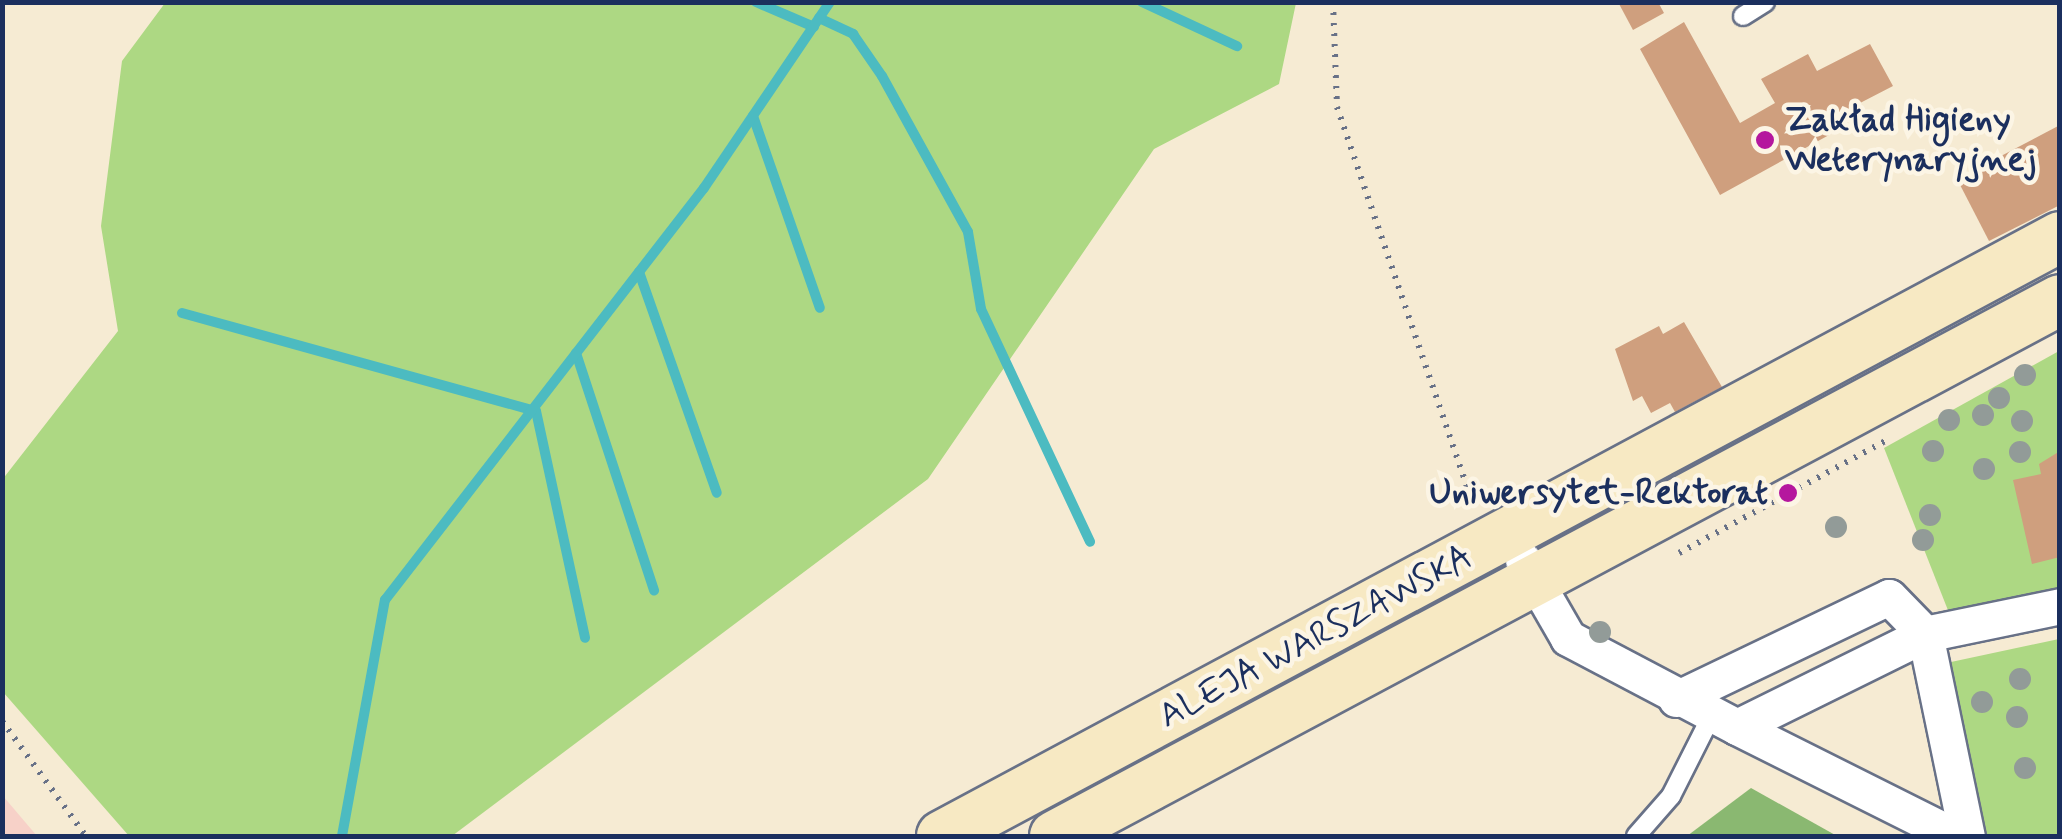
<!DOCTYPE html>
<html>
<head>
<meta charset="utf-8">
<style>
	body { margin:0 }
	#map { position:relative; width:2062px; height:839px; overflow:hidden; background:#f6ebd3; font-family:Mynerve,sans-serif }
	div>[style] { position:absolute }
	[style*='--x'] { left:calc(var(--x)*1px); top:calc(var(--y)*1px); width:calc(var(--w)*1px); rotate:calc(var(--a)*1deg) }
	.built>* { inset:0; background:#f7d1c8 }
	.green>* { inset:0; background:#add883 }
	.forest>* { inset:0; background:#8ab871 }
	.stream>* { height:10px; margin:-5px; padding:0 5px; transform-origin:5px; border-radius:5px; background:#4cbbc1 }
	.building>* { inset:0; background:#cf9f7e }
	.path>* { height:6px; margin-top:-3px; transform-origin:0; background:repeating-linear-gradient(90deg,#687187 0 2.5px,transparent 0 10.5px) }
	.roads { filter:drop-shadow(2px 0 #687187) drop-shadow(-2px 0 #687187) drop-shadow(0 2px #687187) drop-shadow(0 -2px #687187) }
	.service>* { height:18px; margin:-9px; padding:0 9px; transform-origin:9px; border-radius:9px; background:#fff }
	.minor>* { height:35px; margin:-17.5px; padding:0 17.5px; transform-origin:17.5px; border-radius:17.5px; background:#fff }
	.secondary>* { height:50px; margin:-25px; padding:0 25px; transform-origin:25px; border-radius:25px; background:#f7e9c3 }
	.trees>* { width:22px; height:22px; margin:-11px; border-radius:50%; background:#929b98 }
	.dots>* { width:28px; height:28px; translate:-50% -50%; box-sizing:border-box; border:5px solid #fcf5e5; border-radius:50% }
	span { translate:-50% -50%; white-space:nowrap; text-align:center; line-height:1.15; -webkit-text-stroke:9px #fcf5e5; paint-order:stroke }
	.poi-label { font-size:35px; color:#1b2f5e; font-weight:700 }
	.left { translate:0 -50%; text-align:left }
	.right { translate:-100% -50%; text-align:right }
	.street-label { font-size:35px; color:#1b2f5e }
	.frame { position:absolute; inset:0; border:5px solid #1b2f5e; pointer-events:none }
</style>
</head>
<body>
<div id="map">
	<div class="built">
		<i style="clip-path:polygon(2px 796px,3px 796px,37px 836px,3px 836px)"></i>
	</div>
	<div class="green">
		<i style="clip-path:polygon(165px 3px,165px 2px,1296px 3px,1279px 84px,1154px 149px,928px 479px,452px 836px,129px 836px,3px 692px,2px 480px,118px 331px,101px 226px,122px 61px)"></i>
		<i style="clip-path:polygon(2059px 351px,2059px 602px,1953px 623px,1884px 448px)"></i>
		<i style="clip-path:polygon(2059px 639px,2059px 836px,1987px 836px,1951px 662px)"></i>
	</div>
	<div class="forest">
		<i style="clip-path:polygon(1751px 788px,1837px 836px,1687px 836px)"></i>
	</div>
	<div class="stream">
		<i style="--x:756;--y:2;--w:63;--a:23.3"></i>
		<i style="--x:1142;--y:2;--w:105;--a:24.9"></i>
		<i style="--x:819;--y:18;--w:38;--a:25"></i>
		<i style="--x:853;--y:34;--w:51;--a:55.4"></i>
		<i style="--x:882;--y:76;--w:178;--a:61.1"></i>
		<i style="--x:968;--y:232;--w:78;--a:80.4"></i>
		<i style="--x:981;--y:309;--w:257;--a:64.9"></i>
		<i style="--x:753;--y:116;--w:203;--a:70.8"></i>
		<i style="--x:639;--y:272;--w:234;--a:70.6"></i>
		<i style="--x:182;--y:313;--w:367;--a:15.5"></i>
		<i style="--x:536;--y:411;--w:232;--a:77.8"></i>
		<i style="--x:576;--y:353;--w:250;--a:71.8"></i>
		<i style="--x:342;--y:836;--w:240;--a:-79.7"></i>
		<i style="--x:385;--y:600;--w:521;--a:-52.25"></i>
		<i style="--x:704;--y:188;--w:225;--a:-55.9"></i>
	</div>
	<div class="building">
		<i style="clip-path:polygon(1618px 2px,1658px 2px,1664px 13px,1633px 30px)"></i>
		<i style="clip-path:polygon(1684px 22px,1740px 123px,1775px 103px,1761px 79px,1808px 54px,1817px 71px,1870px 44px,1893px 86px,1833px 117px,1840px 129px,1720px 195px,1640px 49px)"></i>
		<i style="clip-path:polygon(2060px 125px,2058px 206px,1989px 241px,1957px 179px)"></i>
		<i style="clip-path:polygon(1684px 322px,1722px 387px,1675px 412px,1670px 403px,1651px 413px,1642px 396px,1633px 401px,1615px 349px,1659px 326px,1663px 334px)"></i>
		<i style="clip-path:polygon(2060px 451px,2060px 557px,2032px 564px,2013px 480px,2041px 474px,2039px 464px)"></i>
	</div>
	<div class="path">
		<i style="--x:1333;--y:2;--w:105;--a:87.8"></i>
		<i style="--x:1337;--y:107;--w:417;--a:71.1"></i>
		<i style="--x:1679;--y:553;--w:237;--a:-28.5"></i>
		<i style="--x:2;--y:721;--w:142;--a:53.9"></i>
	</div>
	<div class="roads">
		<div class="service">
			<i style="--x:1743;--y:16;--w:26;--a:-32"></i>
			<i style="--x:1636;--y:836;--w:53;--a:-48.8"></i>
			<i style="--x:1671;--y:796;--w:91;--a:-63.2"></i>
		</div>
		<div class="minor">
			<i style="--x:1523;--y:560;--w:90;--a:60"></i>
			<i style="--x:1568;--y:638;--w:191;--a:27.8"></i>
			<i style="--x:1737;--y:727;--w:210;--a:-26.3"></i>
			<i style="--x:1925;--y:634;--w:206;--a:78.3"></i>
			<i style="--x:1676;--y:699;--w:236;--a:-25.6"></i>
			<i style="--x:1889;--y:597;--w:52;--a:45.8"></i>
			<i style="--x:1925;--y:634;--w:138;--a:-11.7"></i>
			<i style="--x:1737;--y:727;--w:244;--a:26.6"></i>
		</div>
		<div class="secondary">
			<i style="--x:942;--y:836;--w:1268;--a:-28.18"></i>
			<i style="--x:1055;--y:836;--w:1139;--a:-28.07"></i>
		</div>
	</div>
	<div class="trees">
		<i style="left:2025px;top:375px"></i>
		<i style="left:1999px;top:398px"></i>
		<i style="left:1983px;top:415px"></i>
		<i style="left:1949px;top:420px"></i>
		<i style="left:2022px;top:421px"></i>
		<i style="left:1933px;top:451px"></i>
		<i style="left:2020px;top:452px"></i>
		<i style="left:1984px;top:469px"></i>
		<i style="left:1930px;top:515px"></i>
		<i style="left:1836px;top:527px"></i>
		<i style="left:1923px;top:540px"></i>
		<i style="left:1600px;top:632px"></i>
		<i style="left:2020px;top:679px"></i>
		<i style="left:1982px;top:702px"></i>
		<i style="left:2017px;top:717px"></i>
		<i style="left:2025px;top:768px"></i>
	</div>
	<div class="dots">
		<i style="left:1765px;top:140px;background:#b5179e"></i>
		<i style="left:1788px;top:493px;background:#b5179e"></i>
	</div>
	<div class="poi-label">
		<span class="left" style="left:1785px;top:140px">Zakład Higieny<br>Weterynaryjnej</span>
		<span class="right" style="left:1768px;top:493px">Uniwersytet-Rektorat</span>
	</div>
	<div class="street-label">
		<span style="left:1316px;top:637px;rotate:-28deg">ALEJA WARSZAWSKA</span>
	</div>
	<div class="frame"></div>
</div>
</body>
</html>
